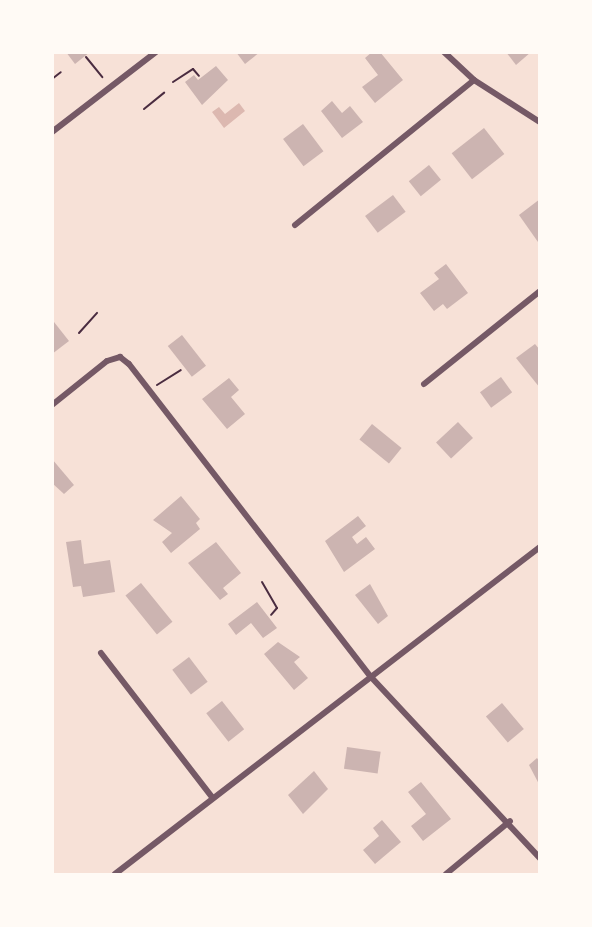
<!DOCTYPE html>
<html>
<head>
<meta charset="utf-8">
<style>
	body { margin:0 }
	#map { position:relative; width:592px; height:927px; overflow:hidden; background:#f7e1d7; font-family:Cabin,sans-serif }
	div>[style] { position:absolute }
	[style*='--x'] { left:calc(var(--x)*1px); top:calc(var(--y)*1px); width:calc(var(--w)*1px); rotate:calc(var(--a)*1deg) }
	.water>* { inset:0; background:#dcb8b0 }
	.building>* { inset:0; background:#ccb4b1; transform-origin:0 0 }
	.path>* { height:2px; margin:-1px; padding:0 1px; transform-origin:1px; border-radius:1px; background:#4a2c40 }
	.minor>* { height:6px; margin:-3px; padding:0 3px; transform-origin:3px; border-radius:3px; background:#755966 }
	span { translate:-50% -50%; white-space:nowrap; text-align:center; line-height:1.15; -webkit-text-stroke:6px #fffaf5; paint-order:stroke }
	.frame { position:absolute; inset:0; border:54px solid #fffaf5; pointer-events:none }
</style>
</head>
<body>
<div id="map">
	<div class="water">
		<i style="clip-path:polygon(239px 103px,245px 111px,224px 128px,212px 112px,219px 107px,225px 114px)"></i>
	</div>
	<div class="building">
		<i style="clip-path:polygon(66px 52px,90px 52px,75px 64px)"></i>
		<i style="clip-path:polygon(236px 52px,260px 52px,245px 64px)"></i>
		<i style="clip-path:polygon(372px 52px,380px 52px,403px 80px,375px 103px,362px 87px,378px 75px,365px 58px)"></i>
		<i style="clip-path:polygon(506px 52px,531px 52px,516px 65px)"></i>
		<i style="clip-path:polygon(216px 66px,228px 80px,202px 105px,185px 82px,194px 75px,198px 80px)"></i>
		<i style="clip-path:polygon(332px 101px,342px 113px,350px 106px,363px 122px,342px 138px,321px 111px)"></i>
		<i style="left:303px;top:124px;width:34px;height:25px;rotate:53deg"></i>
		<i style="left:484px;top:128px;width:33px;height:41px;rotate:52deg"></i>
		<i style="left:429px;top:165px;width:19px;height:26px;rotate:51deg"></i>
		<i style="left:393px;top:195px;width:21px;height:35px;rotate:53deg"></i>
		<i style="clip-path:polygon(540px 199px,540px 241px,538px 242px,519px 215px)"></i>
		<i style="clip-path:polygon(446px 264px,468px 293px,447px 309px,443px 304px,434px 311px,420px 293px,439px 279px,434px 273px)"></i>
		<i style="clip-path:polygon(54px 322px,69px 341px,52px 354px,52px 323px)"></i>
		<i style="left:182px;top:335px;width:39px;height:18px;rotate:52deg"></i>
		<i style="clip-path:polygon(535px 344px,540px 350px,540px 388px,516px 358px)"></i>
		<i style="left:501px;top:377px;width:19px;height:26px;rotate:54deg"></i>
		<i style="clip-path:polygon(229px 378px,239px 390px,231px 397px,245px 414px,227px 429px,202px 399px)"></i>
		<i style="left:458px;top:422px;width:22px;height:30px;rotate:47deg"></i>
		<i style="left:372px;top:424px;width:38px;height:20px;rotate:39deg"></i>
		<i style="clip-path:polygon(52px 459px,74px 485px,64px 494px,52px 483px)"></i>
		<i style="clip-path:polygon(181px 496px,200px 519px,196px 523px,200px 529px,171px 553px,162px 542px,172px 533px,153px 520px)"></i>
		<i style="clip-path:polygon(358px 516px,366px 526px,352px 537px,357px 544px,366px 537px,375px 549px,344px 572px,325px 541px)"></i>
		<i style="clip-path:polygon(81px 540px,84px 564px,110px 560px,115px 592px,83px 597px,81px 586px,73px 587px,66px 542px)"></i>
		<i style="clip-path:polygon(216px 542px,241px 573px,223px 588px,228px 594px,220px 600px,188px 563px)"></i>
		<i style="left:141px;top:583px;width:50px;height:20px;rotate:51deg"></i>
		<i style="clip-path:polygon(370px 584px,388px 616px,378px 624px,355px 595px)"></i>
		<i style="clip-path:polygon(257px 602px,277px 628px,263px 638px,251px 623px,236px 635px,228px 624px)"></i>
		<i style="clip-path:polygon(278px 642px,300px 657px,294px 662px,308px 678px,294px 690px,264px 654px)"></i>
		<i style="left:189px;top:657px;width:31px;height:21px;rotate:53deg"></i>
		<i style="left:222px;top:701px;width:36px;height:20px;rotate:52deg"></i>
		<i style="left:502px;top:703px;width:34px;height:21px;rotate:50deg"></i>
		<i style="left:347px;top:747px;width:34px;height:22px;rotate:8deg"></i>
		<i style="clip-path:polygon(537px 758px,540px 762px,540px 786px,529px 765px)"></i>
		<i style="clip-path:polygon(314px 771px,328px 789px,303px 814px,288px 795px)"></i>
		<i style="clip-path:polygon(421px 782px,451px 819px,423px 841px,411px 826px,426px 814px,408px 792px)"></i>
		<i style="clip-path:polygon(382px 820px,401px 842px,375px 864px,363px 850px,379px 836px,373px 828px)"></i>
	</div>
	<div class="path">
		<i style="--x:86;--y:57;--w:26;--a:51"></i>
		<i style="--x:52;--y:79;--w:11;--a:-38"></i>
		<i style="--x:173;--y:82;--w:24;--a:-33"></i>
		<i style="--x:193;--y:69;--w:9;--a:49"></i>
		<i style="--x:144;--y:109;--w:26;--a:-39"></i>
		<i style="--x:79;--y:333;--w:27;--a:-48"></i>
		<i style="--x:157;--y:385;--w:28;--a:-32"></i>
		<i style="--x:262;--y:582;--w:30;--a:60"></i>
		<i style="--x:277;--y:608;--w:9;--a:131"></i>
	</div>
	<div class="minor">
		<i style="--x:444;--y:52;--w:41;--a:43"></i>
		<i style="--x:474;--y:80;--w:78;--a:32.5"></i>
		<i style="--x:52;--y:132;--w:131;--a:-37.6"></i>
		<i style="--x:295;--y:225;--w:230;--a:-39"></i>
		<i style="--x:424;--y:384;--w:149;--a:-38.7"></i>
		<i style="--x:52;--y:405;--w:70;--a:-38.7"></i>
		<i style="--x:107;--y:361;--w:14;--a:-17"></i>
		<i style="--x:120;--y:357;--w:11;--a:38"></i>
		<i style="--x:129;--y:364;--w:396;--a:52.3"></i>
		<i style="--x:371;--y:677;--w:248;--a:47"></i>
		<i style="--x:101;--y:653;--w:182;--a:52.4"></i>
		<i style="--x:115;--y:874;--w:536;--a:-37.58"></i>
		<i style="--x:446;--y:874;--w:83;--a:-39.6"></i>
	</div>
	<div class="frame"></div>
</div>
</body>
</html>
